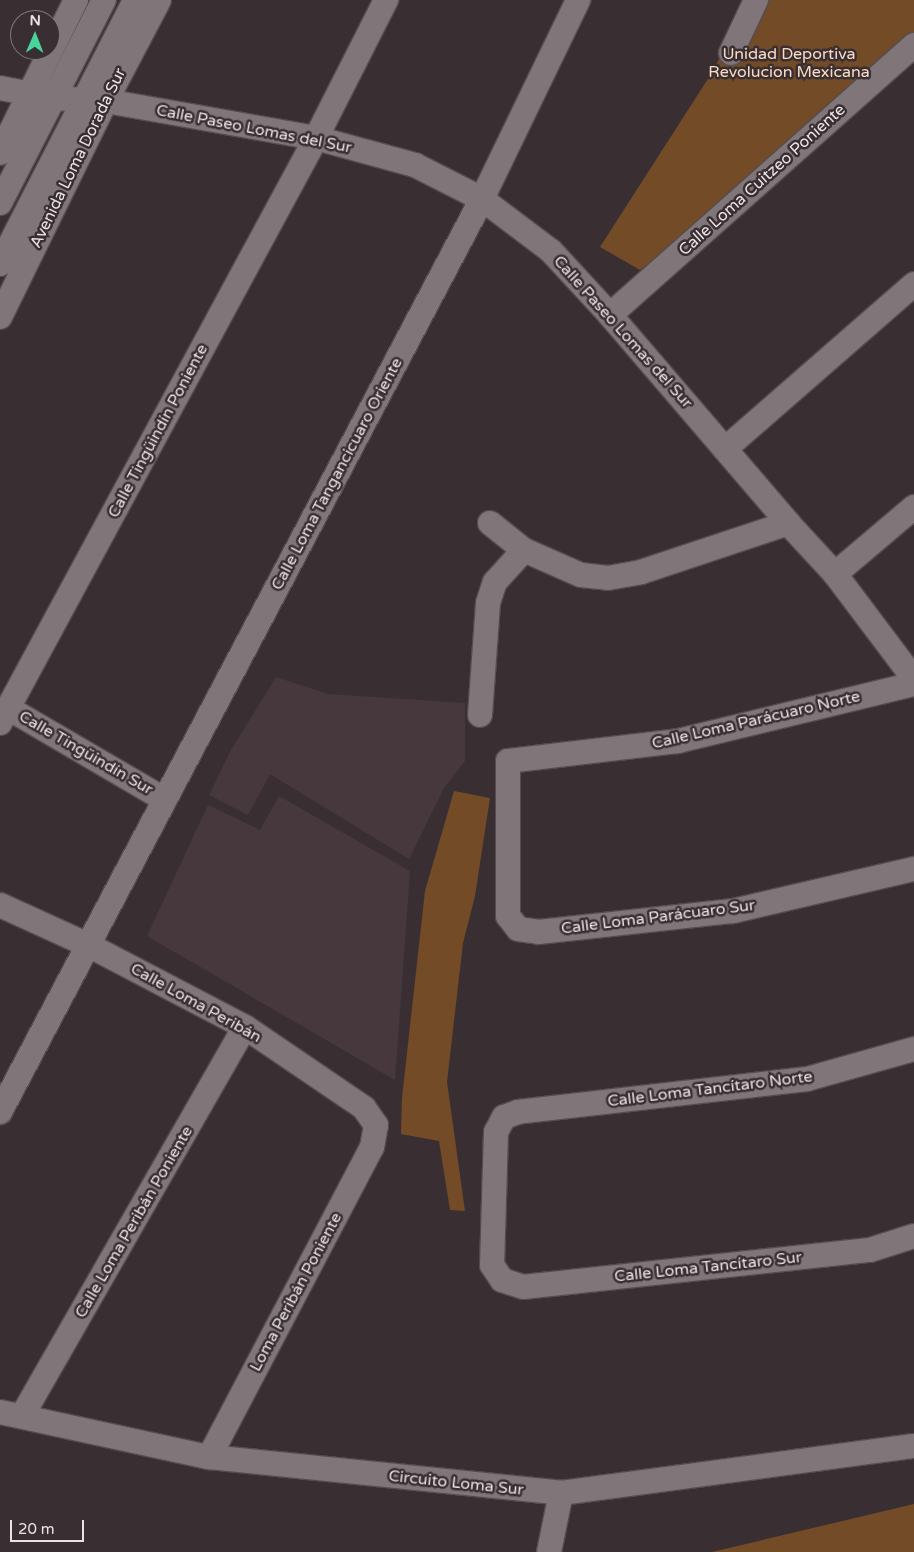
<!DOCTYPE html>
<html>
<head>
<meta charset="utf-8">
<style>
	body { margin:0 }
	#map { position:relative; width:914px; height:1552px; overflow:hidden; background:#392f33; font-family:"Varela Round",sans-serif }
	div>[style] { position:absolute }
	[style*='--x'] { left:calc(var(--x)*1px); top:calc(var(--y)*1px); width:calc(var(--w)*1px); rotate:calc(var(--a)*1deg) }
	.built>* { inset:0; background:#47383d }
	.green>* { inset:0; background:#734b27 }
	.roads { filter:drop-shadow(1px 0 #554c50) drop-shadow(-1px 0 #554c50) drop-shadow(0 1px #554c50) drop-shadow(0 -1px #554c50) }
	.minor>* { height:24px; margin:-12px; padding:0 12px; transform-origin:12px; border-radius:12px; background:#807579 }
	span { translate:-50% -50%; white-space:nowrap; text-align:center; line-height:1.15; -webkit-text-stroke:5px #392f33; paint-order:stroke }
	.park-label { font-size:16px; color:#fadbc2 }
	.street-label { font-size:16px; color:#eae3e6 }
	.north { position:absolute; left:10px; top:10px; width:50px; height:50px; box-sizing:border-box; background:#392f33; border:1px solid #80777b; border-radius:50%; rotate:1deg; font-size:14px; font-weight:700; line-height:20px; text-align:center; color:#eae3e6 }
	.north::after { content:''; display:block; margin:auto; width:18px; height:22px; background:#49d49c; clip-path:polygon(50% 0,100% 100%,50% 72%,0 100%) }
	.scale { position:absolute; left:10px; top:1520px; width:74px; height:22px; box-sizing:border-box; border:2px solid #eae3e6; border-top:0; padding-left:6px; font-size:15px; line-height:18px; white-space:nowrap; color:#eae3e6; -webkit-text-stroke:4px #392f33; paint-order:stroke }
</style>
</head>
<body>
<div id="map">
	<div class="built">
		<i style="clip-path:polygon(276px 677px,328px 694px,465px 703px,465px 761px,444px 788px,409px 859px,270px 774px,248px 815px,209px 795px,231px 750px)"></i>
		<i style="clip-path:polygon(279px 796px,410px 871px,395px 1080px,147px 936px,208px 805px,260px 830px)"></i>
	</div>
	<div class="green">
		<i style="clip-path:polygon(749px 0,914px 0,914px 38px,720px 207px,640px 270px,600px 247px,713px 71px)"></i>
		<i style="clip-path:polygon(454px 791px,490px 798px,475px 896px,463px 943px,447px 1082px,465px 1211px,450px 1210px,439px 1141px,401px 1134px,402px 1098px,425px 891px)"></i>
		<i style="clip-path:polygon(914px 1504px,914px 1552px,712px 1552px)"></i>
	</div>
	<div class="roads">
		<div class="minor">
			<i style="--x:731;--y:53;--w:59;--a:-64.7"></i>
			<i style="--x:0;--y:88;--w:53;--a:10.9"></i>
			<i style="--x:52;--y:98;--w:54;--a:3.2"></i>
			<i style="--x:106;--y:101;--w:213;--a:10"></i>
			<i style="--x:316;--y:138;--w:103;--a:15.3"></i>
			<i style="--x:415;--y:165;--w:75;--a:26.9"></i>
			<i style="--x:482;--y:199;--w:86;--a:37"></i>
			<i style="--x:551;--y:251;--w:87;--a:47.3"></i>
			<i style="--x:610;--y:315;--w:274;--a:49.4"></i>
			<i style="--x:788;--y:523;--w:69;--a:47.3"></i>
			<i style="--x:835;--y:574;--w:131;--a:53"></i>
			<i style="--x:0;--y:153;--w:171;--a:-63.6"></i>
			<i style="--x:0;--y:203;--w:228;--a:-62.9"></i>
			<i style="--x:0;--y:264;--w:297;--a:-62.9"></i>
			<i style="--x:610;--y:315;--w:407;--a:-41.6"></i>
			<i style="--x:0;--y:317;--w:241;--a:-63.9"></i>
			<i style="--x:106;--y:101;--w:114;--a:-62.3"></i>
			<i style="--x:725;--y:449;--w:251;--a:-41.1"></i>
			<i style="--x:490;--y:523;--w:43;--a:38.5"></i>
			<i style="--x:524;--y:550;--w:62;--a:23.7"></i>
			<i style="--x:581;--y:575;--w:27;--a:6"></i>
			<i style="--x:608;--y:578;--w:34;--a:-10"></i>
			<i style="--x:641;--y:572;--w:155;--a:-18.4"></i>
			<i style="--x:835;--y:574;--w:104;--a:-40.3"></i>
			<i style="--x:914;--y:684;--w:243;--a:166.4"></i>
			<i style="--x:678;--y:741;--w:171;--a:173.3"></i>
			<i style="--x:508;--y:761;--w:155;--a:90"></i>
			<i style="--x:508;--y:916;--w:16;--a:52"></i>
			<i style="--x:518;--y:929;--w:21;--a:8"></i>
			<i style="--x:539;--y:932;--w:195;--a:-6.2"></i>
			<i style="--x:733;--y:911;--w:186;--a:-13.1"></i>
			<i style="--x:8;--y:708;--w:181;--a:30.3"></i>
			<i style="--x:480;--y:715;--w:112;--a:-85.9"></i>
			<i style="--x:488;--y:603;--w:22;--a:-72"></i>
			<i style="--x:495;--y:582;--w:43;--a:-47.8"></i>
			<i style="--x:0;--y:723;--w:665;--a:-61.62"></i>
			<i style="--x:316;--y:138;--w:155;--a:-63.1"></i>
			<i style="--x:0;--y:905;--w:99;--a:24.5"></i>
			<i style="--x:90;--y:946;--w:175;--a:27.6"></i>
			<i style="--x:245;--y:1027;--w:144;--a:34.2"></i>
			<i style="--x:364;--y:1108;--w:21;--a:55"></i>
			<i style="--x:376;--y:1125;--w:22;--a:100"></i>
			<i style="--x:372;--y:1147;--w:350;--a:117.7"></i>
			<i style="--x:914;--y:1049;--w:111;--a:164.3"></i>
			<i style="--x:807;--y:1079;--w:291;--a:173.5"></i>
			<i style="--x:518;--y:1112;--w:15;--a:160"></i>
			<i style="--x:504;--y:1117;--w:17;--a:118"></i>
			<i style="--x:496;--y:1132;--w:133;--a:91.7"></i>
			<i style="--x:492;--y:1265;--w:18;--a:56"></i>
			<i style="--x:502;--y:1280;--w:22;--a:18"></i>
			<i style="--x:523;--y:1287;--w:349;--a:-6.1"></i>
			<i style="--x:870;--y:1250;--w:46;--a:-17.7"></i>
			<i style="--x:0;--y:1112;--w:1032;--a:-62.17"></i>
			<i style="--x:482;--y:199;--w:221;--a:-64.2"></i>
			<i style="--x:0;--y:1412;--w:214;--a:12.2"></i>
			<i style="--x:209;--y:1457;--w:354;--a:5.8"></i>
			<i style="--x:561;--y:1493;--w:356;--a:-7.6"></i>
			<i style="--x:22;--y:1416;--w:448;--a:-60.2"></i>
			<i style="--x:549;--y:1552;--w:60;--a:-78.5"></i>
		</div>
	</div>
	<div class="park-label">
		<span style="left:789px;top:63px">Unidad Deportiva<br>Revolucion Mexicana</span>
	</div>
	<div class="street-label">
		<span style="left:254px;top:129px;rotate:11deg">Calle Paseo Lomas del Sur</span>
		<span style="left:78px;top:158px;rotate:-64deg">Avenida Loma Dorada Sur</span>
		<span style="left:762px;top:180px;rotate:-42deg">Calle Loma Cuitzeo Poniente</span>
		<span style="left:623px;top:332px;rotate:48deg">Calle Paseo Lomas del Sur</span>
		<span style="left:158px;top:431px;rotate:-62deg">Calle Tingüindín Poniente</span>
		<span style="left:337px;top:474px;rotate:-62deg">Calle Loma Tangancicuaro Oriente</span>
		<span style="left:756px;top:720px;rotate:-13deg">Calle Loma Parácuaro Norte</span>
		<span style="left:86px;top:753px;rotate:30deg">Calle Tingüindín Sur</span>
		<span style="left:658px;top:917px;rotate:-7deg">Calle Loma Parácuaro Sur</span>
		<span style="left:196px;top:1003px;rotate:29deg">Calle Loma Peribán</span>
		<span style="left:710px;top:1089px;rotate:-7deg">Calle Loma Tancítaro Norte</span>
		<span style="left:134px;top:1222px;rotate:-60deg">Calle Loma Peribán Poniente</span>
		<span style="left:708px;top:1267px;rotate:-6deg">Calle Loma Tancítaro Sur</span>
		<span style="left:296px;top:1292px;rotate:-62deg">Loma Peribán Poniente</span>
		<span style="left:456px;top:1483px;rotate:6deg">Circuito Loma Sur</span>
	</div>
	<div class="north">N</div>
	<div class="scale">20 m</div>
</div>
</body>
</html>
